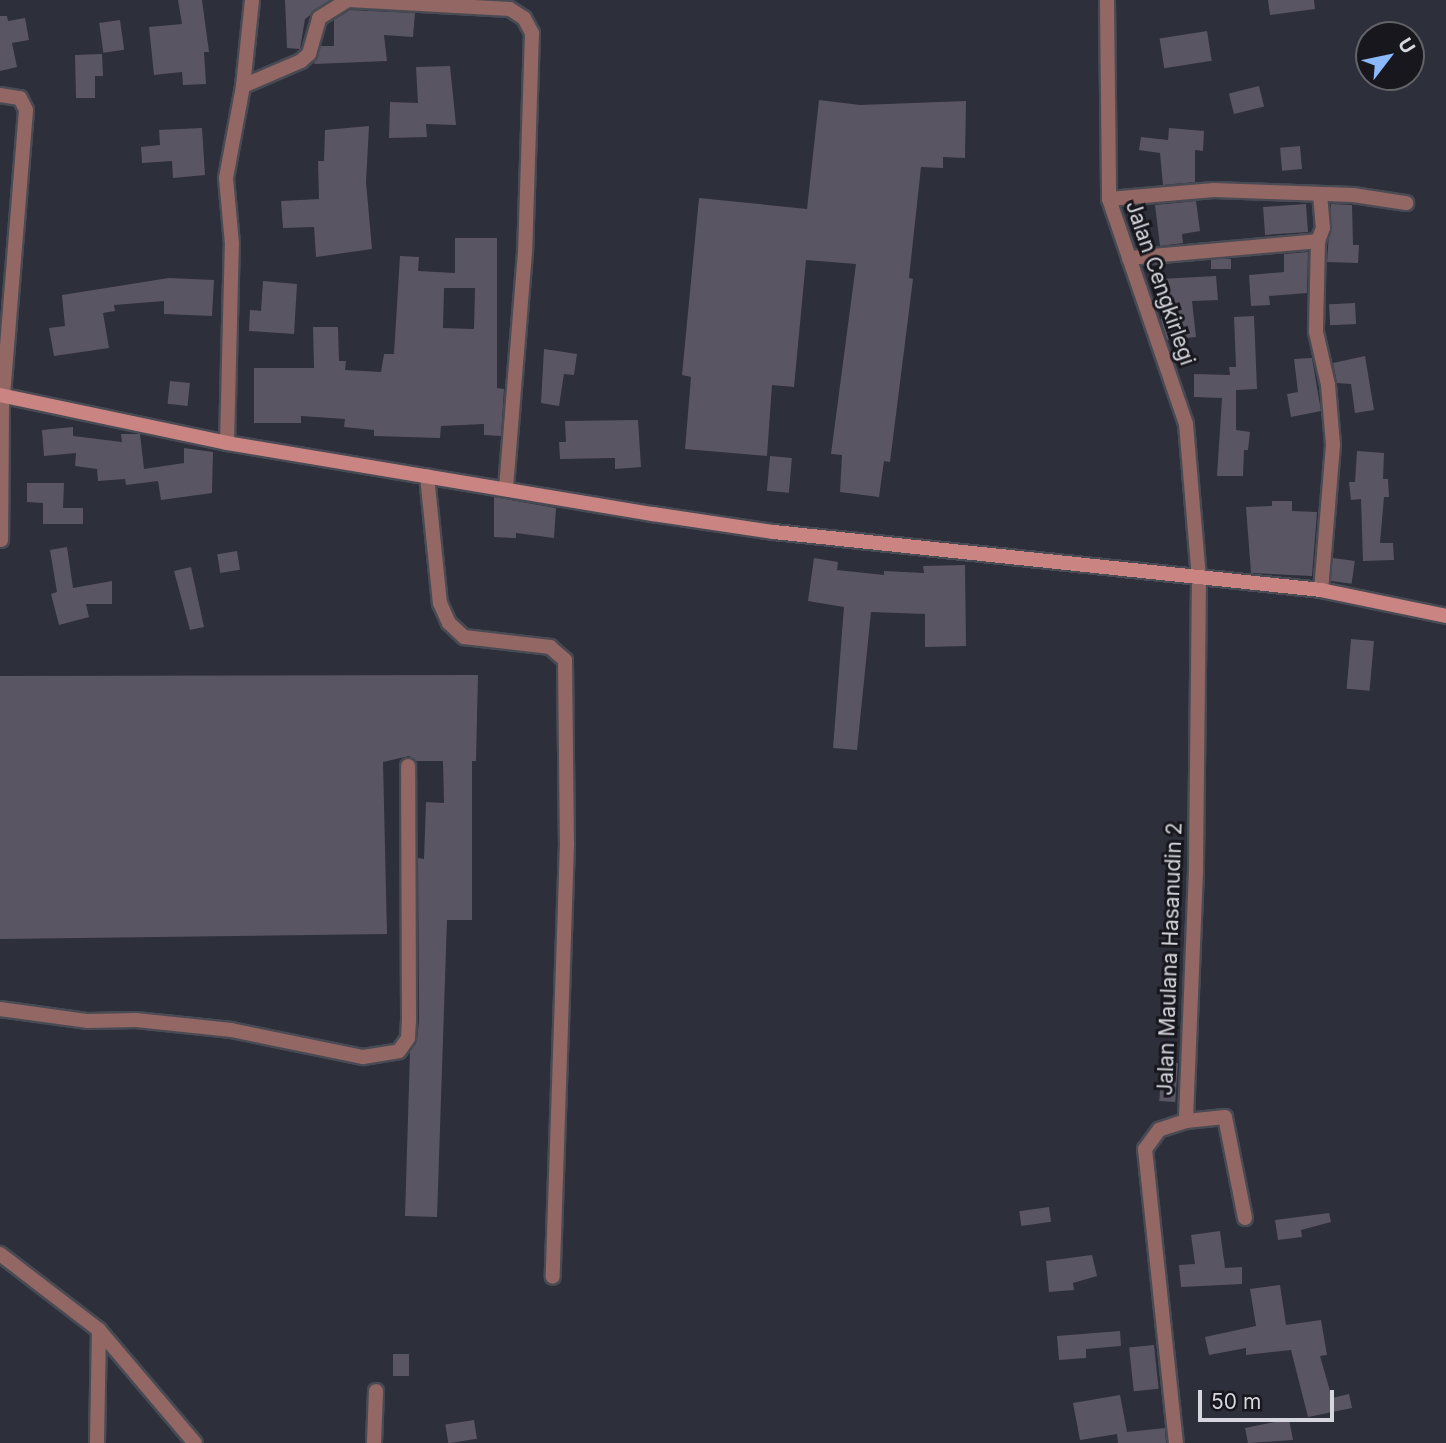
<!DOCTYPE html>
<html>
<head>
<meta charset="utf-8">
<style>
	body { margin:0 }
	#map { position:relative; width:1446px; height:1443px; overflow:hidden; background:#2d2f3a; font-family:Inter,sans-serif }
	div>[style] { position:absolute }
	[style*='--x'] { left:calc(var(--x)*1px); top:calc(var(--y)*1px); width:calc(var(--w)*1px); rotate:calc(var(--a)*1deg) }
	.building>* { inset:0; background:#5a5562; transform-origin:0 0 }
	.roads { filter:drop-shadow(2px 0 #484a54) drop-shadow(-2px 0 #484a54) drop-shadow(0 2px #484a54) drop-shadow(0 -2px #484a54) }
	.street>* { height:14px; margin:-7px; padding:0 7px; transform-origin:7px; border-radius:7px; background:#936764 }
	.secondary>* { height:14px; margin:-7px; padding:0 7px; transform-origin:7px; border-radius:7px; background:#ca8582 }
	span { translate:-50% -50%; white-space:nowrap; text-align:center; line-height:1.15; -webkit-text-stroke:6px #17171d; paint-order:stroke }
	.street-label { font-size:21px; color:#d5d6de }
	.north { position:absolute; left:1355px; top:21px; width:70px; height:70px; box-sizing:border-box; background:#17171d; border:2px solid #63636a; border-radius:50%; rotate:58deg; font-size:19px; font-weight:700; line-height:28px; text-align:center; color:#d5d6de }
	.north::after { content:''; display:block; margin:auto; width:24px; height:32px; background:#8cb9fc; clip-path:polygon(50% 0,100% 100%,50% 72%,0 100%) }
	.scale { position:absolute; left:1198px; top:1390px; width:136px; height:32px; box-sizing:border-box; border:4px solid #d5d6de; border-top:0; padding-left:9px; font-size:21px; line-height:24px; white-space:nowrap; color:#d5d6de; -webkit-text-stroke:5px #17171d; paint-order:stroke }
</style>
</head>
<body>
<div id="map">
	<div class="building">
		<i style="clip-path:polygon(178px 0,202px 0,209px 52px,204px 52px,206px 84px,183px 85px,182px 72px,154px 75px,149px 27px,182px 24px)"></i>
		<i style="clip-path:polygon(285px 0,330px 0,305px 19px,300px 49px,287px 48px)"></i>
		<i style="clip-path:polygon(1268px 0,1314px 0,1315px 9px,1270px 15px)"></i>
		<i style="clip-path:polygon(350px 10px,415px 13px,413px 37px,384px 35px,387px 61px,314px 64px,321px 46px,334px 46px,334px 20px)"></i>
		<i style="clip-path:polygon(0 16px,7px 16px,8px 21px,25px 18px,29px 40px,12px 43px,17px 67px,0 71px)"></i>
		<i style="left:120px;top:20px;width:30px;height:21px;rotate:82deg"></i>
		<i style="left:1207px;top:31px;width:30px;height:48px;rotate:81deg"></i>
		<i style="clip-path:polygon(102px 54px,103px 76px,95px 76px,95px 98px,76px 98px,75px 55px)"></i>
		<i style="clip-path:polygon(450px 66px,456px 125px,426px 124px,427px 137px,389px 138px,390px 102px,418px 103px,416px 67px)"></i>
		<i style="left:1259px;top:86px;width:21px;height:31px;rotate:76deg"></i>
		<i style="clip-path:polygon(819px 100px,860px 105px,966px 101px,965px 158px,943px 157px,943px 168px,921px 167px,909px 278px,913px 279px,890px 462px,884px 461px,879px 497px,840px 492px,842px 455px,831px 454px,856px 264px,806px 260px,794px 387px,772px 385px,767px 456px,685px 449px,691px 377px,682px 375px,699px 198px,807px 209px)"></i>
		<i style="clip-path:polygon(369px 126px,366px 182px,372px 249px,316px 257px,314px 227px,283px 228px,281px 201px,319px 199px,318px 161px,324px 161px,325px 130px)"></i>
		<i style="clip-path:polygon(202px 128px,205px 175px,173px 178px,172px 161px,142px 163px,141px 147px,160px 145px,159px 130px)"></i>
		<i style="clip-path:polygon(1169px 128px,1204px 131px,1203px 151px,1195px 150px,1195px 182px,1163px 185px,1160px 153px,1139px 150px,1141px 137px,1168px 140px)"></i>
		<i style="left:1300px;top:146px;width:23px;height:20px;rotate:85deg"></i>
		<i style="clip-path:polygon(1196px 201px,1200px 231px,1182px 234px,1183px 243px,1160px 246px,1155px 205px)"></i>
		<i style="left:1306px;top:204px;width:28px;height:43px;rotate:86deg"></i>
		<i style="clip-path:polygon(1331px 204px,1352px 205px,1353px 245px,1359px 245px,1358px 263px,1327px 262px)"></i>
		<i style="clip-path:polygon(evenodd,455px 238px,497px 238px,497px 388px,504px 389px,501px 436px,484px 435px,484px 424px,441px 426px,440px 438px,374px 436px,374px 430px,344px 427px,345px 419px,301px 416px,301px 423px,254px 423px,254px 368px,314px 368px,313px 327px,338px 327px,339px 361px,346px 361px,345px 370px,381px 372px,384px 354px,394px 354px,400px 256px,419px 257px,418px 271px,455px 273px,455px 238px,444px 288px,475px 288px,474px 329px,443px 328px,444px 288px)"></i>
		<i style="clip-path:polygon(1308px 252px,1307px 293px,1269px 296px,1270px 305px,1251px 306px,1249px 275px,1284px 272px,1284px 254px)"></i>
		<i style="left:1231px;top:259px;width:10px;height:20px;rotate:90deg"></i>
		<i style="clip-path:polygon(1216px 276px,1218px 300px,1192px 301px,1196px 337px,1167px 340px,1161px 321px,1160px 279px)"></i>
		<i style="clip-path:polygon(169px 278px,214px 280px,212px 316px,164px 314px,164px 301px,114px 305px,115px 311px,103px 313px,109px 348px,54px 356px,49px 328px,65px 326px,62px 295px)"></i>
		<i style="clip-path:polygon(263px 281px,297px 284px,294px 334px,249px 331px,250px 310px,261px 311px)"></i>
		<i style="left:1355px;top:303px;width:21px;height:26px;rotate:87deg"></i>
		<i style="clip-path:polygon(1254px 316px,1257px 389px,1236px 390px,1236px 430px,1250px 432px,1248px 450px,1244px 450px,1243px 476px,1217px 476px,1222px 398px,1194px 397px,1194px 374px,1230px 375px,1229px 367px,1236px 367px,1234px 317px)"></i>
		<i style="clip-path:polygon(544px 349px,577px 354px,574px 375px,564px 374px,559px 406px,541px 403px)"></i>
		<i style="clip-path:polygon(1365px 356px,1374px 410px,1355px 413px,1351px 384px,1337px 383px,1333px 363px)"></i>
		<i style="clip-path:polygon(1312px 358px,1321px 411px,1291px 417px,1287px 394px,1298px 392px,1294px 359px)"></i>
		<i style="left:170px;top:381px;width:20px;height:23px;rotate:6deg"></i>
		<i style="clip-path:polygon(638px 420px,641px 467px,615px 469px,615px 458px,560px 459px,559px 442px,566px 442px,565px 421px)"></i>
		<i style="clip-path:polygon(73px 427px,73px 436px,122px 442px,121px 434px,140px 434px,144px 469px,184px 463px,184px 448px,213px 452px,212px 493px,161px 500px,158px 481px,126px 485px,125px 479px,98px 481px,97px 469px,75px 466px,76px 453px,44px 456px,42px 430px)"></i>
		<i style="clip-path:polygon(1357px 451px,1384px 453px,1383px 479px,1388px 479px,1389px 497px,1384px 497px,1380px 543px,1393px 543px,1394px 560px,1363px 561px,1361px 499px,1351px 500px,1349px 482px,1355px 482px)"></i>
		<i style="left:770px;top:456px;width:22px;height:35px;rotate:5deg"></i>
		<i style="clip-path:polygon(27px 483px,64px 483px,63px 508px,83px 508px,83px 524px,43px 524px,43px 503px,27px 502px)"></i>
		<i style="clip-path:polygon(494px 497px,556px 508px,554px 538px,516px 533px,516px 538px,494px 537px)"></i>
		<i style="clip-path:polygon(1272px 501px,1292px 501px,1292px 511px,1317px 512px,1312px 576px,1251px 573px,1246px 507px,1272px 506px)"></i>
		<i style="clip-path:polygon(67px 547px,73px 588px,112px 581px,112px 604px,86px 604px,89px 617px,59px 625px,51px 594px,57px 592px,50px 550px)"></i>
		<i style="left:237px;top:551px;width:19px;height:20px;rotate:81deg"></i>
		<i style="clip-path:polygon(814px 558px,838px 562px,837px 570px,884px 575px,884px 571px,924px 573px,923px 566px,965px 565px,966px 646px,925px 647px,925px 614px,871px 612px,857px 750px,833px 748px,844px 607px,808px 601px)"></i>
		<i style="left:1333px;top:558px;width:22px;height:23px;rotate:8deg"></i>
		<i style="clip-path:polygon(191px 567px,204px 627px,190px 630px,174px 571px)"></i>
		<i style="left:1351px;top:639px;width:23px;height:50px;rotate:5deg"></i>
		<i style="clip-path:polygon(478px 675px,476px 761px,472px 761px,472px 920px,447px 920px,437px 1217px,405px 1216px,410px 1052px,417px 1039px,419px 1021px,418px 858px,424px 859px,426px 802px,444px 803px,443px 761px,416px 761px,409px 756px,383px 762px,387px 934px,0 939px,0 676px)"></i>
		<i style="left:1162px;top:1062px;width:16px;height:39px;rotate:4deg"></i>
		<i style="left:1049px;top:1207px;width:15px;height:30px;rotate:82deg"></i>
		<i style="clip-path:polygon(1329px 1213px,1331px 1222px,1301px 1230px,1302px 1237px,1278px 1240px,1275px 1220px)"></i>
		<i style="clip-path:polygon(1220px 1231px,1225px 1268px,1242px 1267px,1242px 1284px,1181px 1287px,1179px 1265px,1195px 1264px,1191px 1235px)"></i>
		<i style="clip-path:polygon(1092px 1255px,1097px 1276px,1073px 1283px,1074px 1290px,1049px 1292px,1046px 1261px)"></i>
		<i style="clip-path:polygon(1280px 1285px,1286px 1325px,1321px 1320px,1327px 1355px,1320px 1356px,1332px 1398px,1349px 1394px,1352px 1408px,1308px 1417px,1291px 1350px,1246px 1355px,1246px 1348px,1209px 1355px,1205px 1337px,1256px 1326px,1250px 1289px)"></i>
		<i style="clip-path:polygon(1120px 1331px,1121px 1346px,1086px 1349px,1086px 1358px,1059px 1360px,1057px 1336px)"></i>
		<i style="left:1154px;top:1345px;width:44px;height:25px;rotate:84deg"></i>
		<i style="left:393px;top:1354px;width:16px;height:22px"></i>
		<i style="clip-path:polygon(1120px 1395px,1127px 1432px,1165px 1428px,1166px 1443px,1118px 1443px,1117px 1434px,1080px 1440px,1073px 1403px)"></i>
		<i style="clip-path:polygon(1289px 1419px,1293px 1440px,1248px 1443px,1245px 1428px)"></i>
		<i style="left:474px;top:1420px;width:19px;height:29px;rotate:81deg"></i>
	</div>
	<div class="roads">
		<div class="street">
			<i style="--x:1107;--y:0;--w:199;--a:89.4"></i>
			<i style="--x:1109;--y:199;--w:238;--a:71.1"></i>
			<i style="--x:1186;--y:424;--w:155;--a:85.2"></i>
			<i style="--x:1199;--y:578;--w:292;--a:90.6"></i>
			<i style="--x:1196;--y:870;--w:251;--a:92.3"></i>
			<i style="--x:1186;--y:1121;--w:28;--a:162"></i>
			<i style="--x:1159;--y:1130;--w:24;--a:126"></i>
			<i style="--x:1145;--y:1149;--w:296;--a:84"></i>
			<i style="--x:243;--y:86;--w:63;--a:-23.3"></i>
			<i style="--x:301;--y:61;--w:11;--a:-41"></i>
			<i style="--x:309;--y:54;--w:37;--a:-74"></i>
			<i style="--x:319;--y:18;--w:34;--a:-32"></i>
			<i style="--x:348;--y:0;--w:162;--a:3.2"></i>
			<i style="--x:510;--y:9;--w:17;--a:33"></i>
			<i style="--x:524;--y:18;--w:17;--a:62"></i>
			<i style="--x:532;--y:33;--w:219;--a:91.8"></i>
			<i style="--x:525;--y:252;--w:237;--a:94.6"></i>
			<i style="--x:0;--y:95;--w:20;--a:9"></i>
			<i style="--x:20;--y:98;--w:13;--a:63"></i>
			<i style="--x:26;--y:110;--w:300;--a:94.6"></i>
			<i style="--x:2;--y:409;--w:131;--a:90.4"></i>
			<i style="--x:1320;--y:194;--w:34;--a:85"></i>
			<i style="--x:1323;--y:228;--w:14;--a:111"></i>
			<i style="--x:1318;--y:241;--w:91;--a:91.3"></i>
			<i style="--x:1316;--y:332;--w:54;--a:77.2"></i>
			<i style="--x:1328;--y:385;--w:60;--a:85.2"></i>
			<i style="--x:1333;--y:445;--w:145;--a:94.7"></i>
			<i style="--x:1109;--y:199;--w:105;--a:-4.9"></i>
			<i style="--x:1214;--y:190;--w:139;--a:2.1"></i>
			<i style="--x:1353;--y:195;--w:54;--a:8.6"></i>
			<i style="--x:1129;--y:258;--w:190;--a:-5.1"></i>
			<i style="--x:227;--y:443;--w:199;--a:-88.6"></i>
			<i style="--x:232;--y:244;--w:66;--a:-95.2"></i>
			<i style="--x:226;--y:178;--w:94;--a:-79.5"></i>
			<i style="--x:243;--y:86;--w:86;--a:-84"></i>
			<i style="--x:427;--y:476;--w:128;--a:84.2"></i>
			<i style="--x:440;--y:603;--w:22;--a:66"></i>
			<i style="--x:449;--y:623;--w:21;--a:43"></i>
			<i style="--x:464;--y:637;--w:87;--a:6.6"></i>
			<i style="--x:550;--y:647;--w:20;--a:41"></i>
			<i style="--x:565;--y:660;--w:184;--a:89.4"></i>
			<i style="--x:567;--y:844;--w:433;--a:91.9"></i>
			<i style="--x:0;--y:1009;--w:89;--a:7.8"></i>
			<i style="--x:88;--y:1021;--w:48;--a:-1.2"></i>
			<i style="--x:136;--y:1020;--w:96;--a:6"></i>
			<i style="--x:231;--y:1030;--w:135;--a:11.6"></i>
			<i style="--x:363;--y:1057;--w:36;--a:-9"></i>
			<i style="--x:399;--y:1051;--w:16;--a:-55"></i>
			<i style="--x:408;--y:1038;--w:17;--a:-87"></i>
			<i style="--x:409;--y:1021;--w:255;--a:-90.2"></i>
			<i style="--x:1186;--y:1121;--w:39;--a:-6"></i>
			<i style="--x:1225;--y:1117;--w:103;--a:78.8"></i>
			<i style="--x:0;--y:1254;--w:125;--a:37.5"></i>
			<i style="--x:99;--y:1330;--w:148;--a:49.7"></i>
			<i style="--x:97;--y:1443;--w:113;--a:-89"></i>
			<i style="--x:374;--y:1443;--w:52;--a:-87.8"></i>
		</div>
		<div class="secondary">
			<i style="--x:0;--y:395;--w:232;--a:11.9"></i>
			<i style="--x:227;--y:443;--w:432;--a:9.5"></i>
			<i style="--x:653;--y:514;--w:122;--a:8.5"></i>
			<i style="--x:774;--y:532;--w:550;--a:6.05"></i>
			<i style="--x:1321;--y:590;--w:128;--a:11.7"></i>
		</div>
	</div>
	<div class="street-label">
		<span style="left:1160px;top:283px;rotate:71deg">Jalan Cengkirlegi</span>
		<span style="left:1170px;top:959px;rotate:-88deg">Jalan Maulana Hasanudin 2</span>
	</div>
	<div class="north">U</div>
	<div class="scale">50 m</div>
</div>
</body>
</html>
